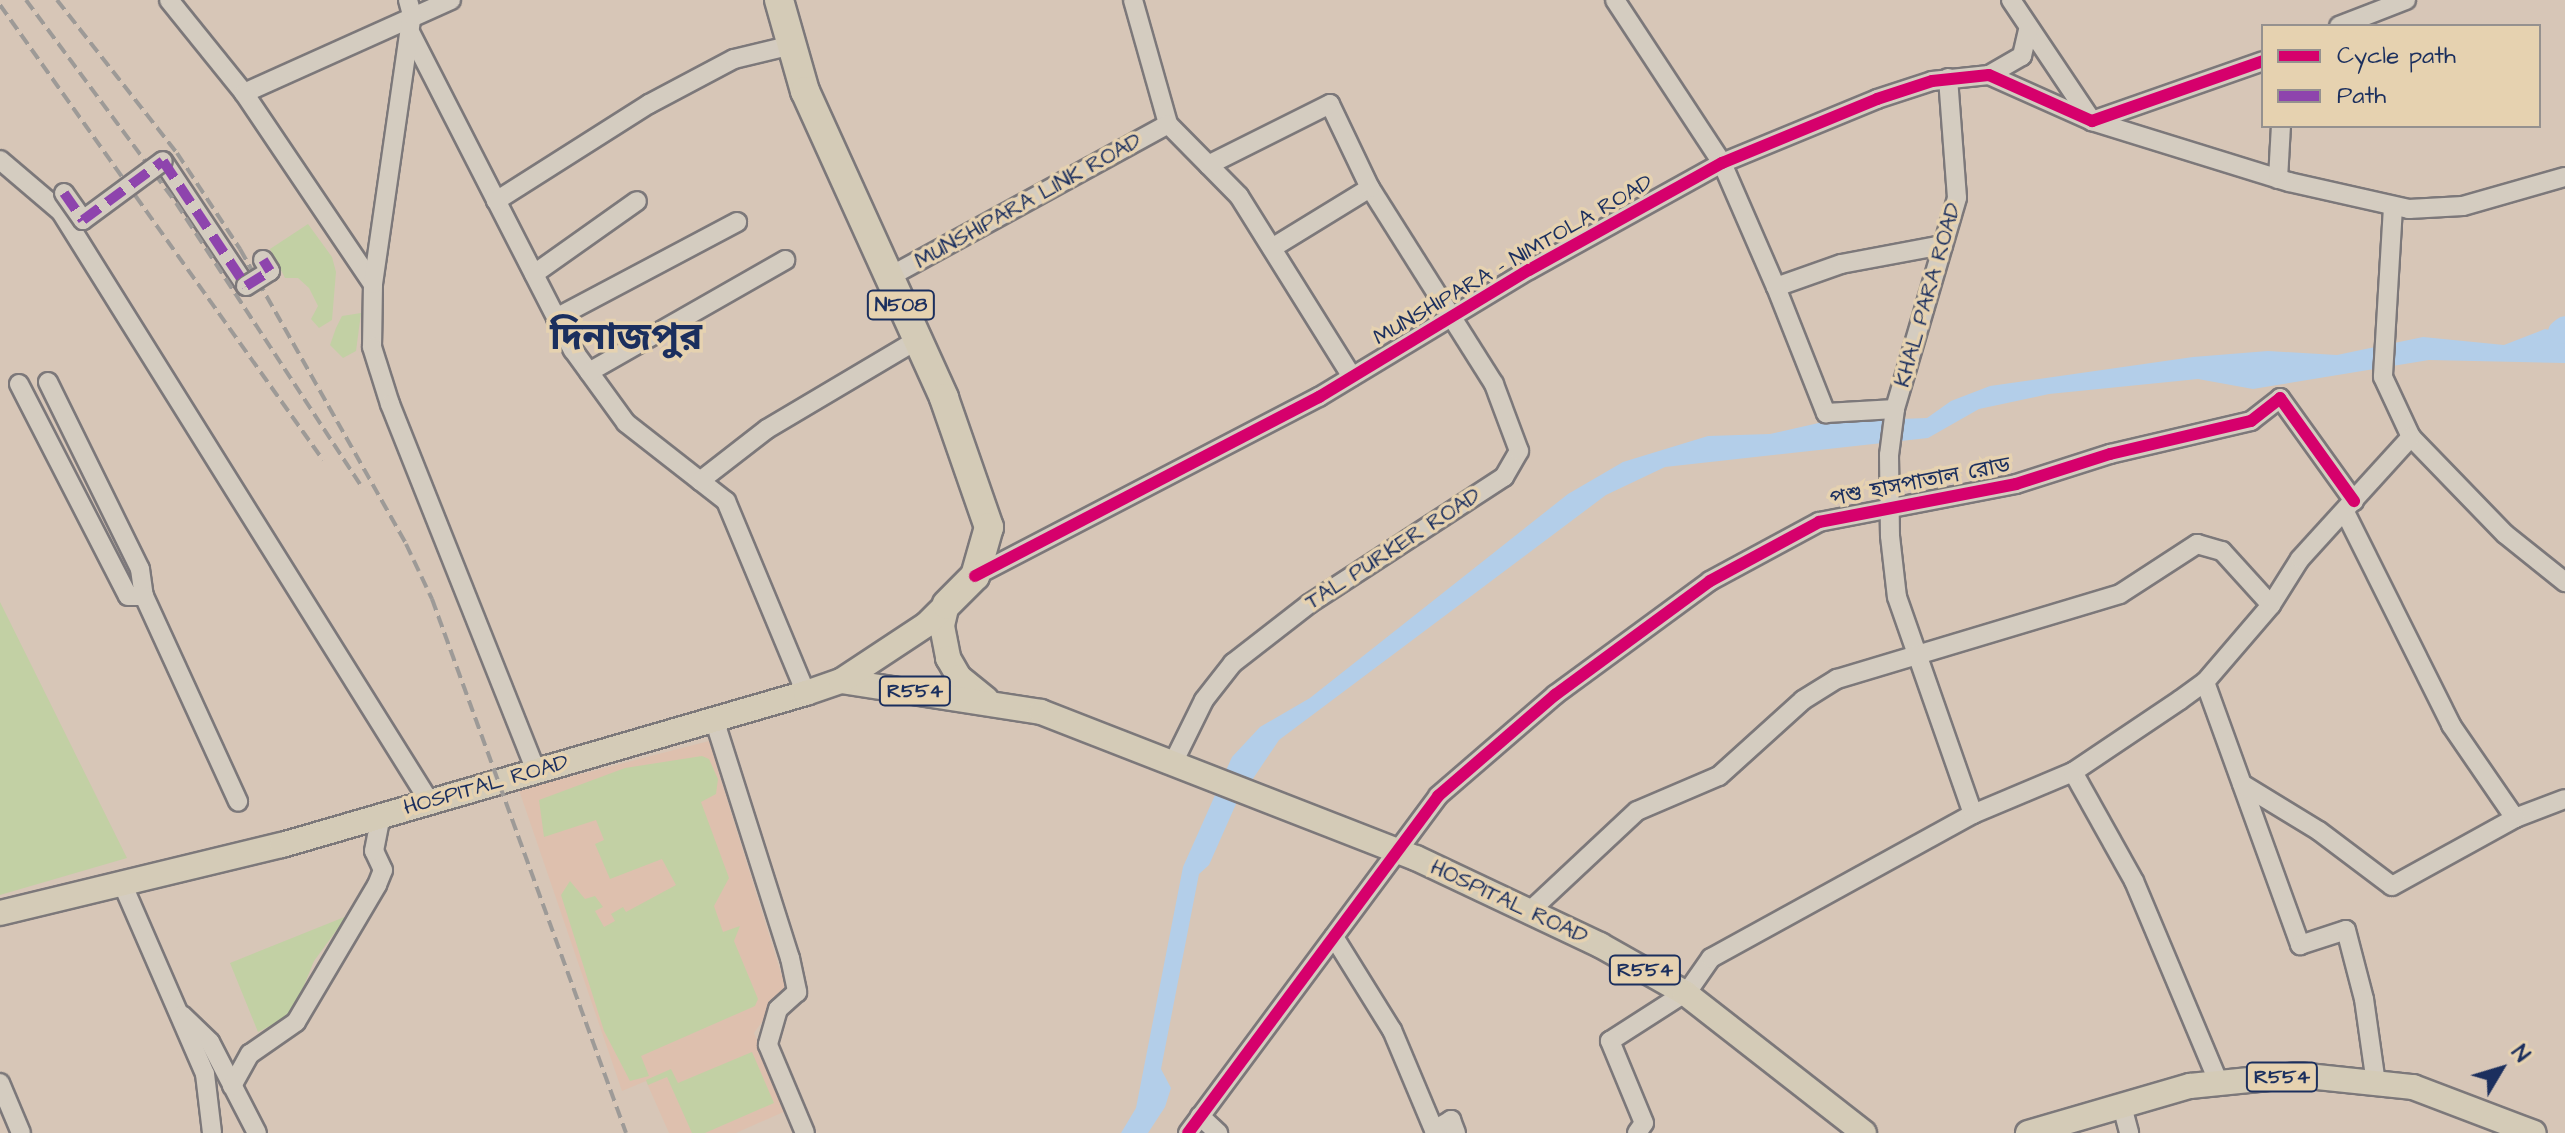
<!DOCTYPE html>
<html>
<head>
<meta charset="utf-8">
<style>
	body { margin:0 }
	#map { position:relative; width:2565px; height:1133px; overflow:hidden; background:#d7c6b7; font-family:"Architects Daughter","Noto Sans Bengali",sans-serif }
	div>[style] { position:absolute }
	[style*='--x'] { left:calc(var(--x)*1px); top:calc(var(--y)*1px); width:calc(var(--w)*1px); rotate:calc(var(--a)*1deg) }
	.built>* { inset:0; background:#dec0ae }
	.green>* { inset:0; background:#c2d0a4 }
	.water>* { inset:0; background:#b3cee9 }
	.river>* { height:24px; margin:-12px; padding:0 12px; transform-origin:12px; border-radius:12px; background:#b3cee9 }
	.roads { filter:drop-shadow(2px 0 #7c787a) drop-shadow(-2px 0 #7c787a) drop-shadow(0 2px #7c787a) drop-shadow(0 -2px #7c787a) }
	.minor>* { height:18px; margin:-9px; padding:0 9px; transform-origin:9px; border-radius:9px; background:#d4ccc0 }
	.major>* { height:24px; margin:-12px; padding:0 12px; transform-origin:12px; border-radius:12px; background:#d4cbb7 }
	.highway>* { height:28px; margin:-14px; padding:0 14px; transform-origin:14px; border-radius:14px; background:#d4cbb7 }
	.rail>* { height:4px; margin-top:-2px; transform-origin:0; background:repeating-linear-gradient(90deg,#9d9a97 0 12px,transparent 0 18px) }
	.bridges { filter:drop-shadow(2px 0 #7c787a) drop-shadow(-2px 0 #7c787a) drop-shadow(0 2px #7c787a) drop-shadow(0 -2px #7c787a) }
	.minor-bridge>* { height:18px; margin:-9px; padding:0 9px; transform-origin:9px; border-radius:9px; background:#d4ccc0 }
	.quiet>* { height:10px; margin-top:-5px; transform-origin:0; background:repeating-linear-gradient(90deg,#8e44ad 0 20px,transparent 0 30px) }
	.cycleway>* { height:12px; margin:-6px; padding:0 6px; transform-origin:6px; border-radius:6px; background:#d6006c }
	span { translate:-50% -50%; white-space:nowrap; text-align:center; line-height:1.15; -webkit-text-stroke:7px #e6d2b0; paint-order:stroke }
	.shield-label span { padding:2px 6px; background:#e6d2b0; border:2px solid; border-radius:6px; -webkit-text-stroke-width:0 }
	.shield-label { font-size:20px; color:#1b2f5e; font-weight:700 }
	.street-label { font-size:22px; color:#1b2f5e }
	.town-label { font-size:38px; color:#1b2f5e; font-weight:700 }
	.legend { position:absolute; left:2261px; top:24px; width:280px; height:104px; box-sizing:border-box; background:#e6d2b0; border:2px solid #95918f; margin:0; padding:10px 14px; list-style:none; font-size:24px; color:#1b2f5e }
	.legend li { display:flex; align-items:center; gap:16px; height:40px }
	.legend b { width:40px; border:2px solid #95918f }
	.north { position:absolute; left:2461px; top:1029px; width:80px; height:80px; -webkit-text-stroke:6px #e6d2b0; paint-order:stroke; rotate:52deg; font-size:22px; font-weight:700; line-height:32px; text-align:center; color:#1b2f5e }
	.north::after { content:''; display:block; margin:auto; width:28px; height:36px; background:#1b2f5e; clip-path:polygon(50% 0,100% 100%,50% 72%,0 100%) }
</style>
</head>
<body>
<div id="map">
	<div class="built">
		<i style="clip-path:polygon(709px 741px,786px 989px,754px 1033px,788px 1110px,736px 1133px,669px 1133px,646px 1081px,622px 1091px,519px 790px)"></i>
	</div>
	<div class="green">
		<i style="clip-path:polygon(308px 224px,332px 257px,336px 272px,332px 320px,319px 328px,311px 319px,318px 306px,309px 288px,298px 278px,285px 278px,270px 249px)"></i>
		<i style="clip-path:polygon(361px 313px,356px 351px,343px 358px,330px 345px,336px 328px,342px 316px)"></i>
		<i style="clip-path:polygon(0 602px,127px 858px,0 895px)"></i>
		<i style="clip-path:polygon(702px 756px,709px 759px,718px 779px,716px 794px,701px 802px,729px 878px,714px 906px,723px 932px,740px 926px,734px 941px,758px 999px,755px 1006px,641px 1056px,649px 1076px,630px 1081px,604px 1031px,561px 895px,570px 881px,585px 899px,595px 896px,603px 907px,595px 911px,604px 927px,615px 921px,611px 914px,623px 907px,626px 912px,676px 885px,662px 859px,610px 879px,595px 844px,604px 840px,596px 820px,544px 837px,539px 800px,625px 768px)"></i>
		<i style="clip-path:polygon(347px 916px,314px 961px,292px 1015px,258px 1032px,230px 963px)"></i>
		<i style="clip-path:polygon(752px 1052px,774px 1103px,705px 1133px,692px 1133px,667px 1077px,648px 1085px,646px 1080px,671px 1069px,678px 1083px)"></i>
	</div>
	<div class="water">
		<i style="clip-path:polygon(2545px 329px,2565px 333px,2565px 363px,2429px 360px,2253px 389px,2198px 379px,2049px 394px,1979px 409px,1928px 438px,1665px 467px,1606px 495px,1279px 740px,1236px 804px,1209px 865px,1199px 874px,1161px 1069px,1171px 1088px,1165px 1107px,1148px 1133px,1121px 1133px,1136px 1108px,1183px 867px,1232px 757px,1260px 727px,1310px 698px,1568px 494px,1623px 462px,1708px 436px,1770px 434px,1823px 422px,1927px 418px,1951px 401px,1990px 386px,2193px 357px,2268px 351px,2337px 355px,2423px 337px,2504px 345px)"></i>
	</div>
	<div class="river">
		<i style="--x:2560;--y:332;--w:6;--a:-39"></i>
	</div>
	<div class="roads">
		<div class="minor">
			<i style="--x:169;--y:0;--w:119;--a:51.1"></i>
			<i style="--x:244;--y:93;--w:230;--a:56"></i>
			<i style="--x:373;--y:284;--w:63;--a:90.9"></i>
			<i style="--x:372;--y:347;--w:60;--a:72.5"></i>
			<i style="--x:390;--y:404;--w:394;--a:68.3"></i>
			<i style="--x:1133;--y:0;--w:129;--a:74.2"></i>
			<i style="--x:1168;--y:124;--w:101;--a:45.4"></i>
			<i style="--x:1239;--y:196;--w:213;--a:58"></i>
			<i style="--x:1615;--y:0;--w:195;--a:56.7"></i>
			<i style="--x:1722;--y:163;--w:135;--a:66.5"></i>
			<i style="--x:1776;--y:287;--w:69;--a:-19.5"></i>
			<i style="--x:1841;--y:264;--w:104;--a:-10.6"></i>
			<i style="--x:2011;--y:0;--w:146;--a:56.2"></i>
			<i style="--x:2092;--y:121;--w:206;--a:17.2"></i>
			<i style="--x:2289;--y:182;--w:123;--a:12.7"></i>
			<i style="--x:2409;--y:209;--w:54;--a:-3.2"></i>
			<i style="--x:2463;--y:206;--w:106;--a:-15.9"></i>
			<i style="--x:2339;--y:26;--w:72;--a:-21.2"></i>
			<i style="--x:409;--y:30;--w:360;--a:62.9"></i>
			<i style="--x:573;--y:350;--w:90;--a:54"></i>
			<i style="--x:626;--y:423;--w:127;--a:38"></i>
			<i style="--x:726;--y:501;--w:208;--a:67.4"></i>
			<i style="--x:1989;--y:75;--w:38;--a:-30"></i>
			<i style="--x:2022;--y:56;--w:26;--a:-77"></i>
			<i style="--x:1948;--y:78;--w:120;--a:85.7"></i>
			<i style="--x:1957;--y:198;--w:220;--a:106.4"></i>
			<i style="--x:1895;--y:409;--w:46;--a:97.4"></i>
			<i style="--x:1889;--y:455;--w:81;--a:89.3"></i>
			<i style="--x:1890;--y:536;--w:61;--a:83.5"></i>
			<i style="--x:1897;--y:597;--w:230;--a:70.7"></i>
			<i style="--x:244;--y:93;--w:227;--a:-24.2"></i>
			<i style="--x:0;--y:160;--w:80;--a:40.4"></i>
			<i style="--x:61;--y:212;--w:695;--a:58"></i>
			<i style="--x:163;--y:161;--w:150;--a:56.4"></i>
			<i style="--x:2278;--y:179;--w:53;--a:-86.8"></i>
			<i style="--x:496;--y:201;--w:181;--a:-32.4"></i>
			<i style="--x:649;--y:104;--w:96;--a:-27.9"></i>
			<i style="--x:734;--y:59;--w:60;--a:-13.6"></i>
			<i style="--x:2393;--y:207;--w:170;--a:93.4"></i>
			<i style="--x:2383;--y:377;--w:66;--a:65"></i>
			<i style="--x:2411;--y:437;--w:135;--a:45.9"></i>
			<i style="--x:2505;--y:534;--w:77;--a:38.7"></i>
			<i style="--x:1272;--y:248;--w:115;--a:-31.5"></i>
			<i style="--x:534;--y:274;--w:126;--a:-35.3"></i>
			<i style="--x:887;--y:278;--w:320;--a:-28.7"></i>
			<i style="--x:373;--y:284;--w:272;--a:-81.8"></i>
			<i style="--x:412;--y:15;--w:16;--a:-105"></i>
			<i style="--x:1776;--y:287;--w:136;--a:68.4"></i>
			<i style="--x:1826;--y:413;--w:69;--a:-3.3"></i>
			<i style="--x:556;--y:318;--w:205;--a:-27.9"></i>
			<i style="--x:589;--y:372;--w:226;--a:-29.7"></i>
			<i style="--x:48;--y:382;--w:208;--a:63.8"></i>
			<i style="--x:140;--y:569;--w:27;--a:82"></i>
			<i style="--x:144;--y:596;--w:226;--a:65.4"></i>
			<i style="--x:19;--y:384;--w:238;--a:62.8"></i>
			<i style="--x:128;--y:596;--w:16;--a:0"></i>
			<i style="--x:700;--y:481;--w:85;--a:-37.8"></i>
			<i style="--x:767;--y:429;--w:174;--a:-30.7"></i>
			<i style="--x:2345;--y:512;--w:238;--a:63.5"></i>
			<i style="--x:2451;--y:725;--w:113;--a:55.5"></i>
			<i style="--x:2515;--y:818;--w:53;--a:-20.8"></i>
			<i style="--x:975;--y:576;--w:388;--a:-27.5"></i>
			<i style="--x:1319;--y:397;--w:245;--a:-31.2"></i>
			<i style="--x:1529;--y:270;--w:221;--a:-29"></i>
			<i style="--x:1722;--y:163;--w:168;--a:-22.4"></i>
			<i style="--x:1877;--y:99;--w:58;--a:-18.1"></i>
			<i style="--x:1932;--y:81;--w:57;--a:-6"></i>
			<i style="--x:1989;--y:75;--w:113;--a:24.1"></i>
			<i style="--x:2092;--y:121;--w:181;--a:-19.3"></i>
			<i style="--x:2205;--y:682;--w:280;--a:70.1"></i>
			<i style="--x:2300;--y:945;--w:48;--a:-18.1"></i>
			<i style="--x:2346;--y:930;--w:71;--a:75.4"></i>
			<i style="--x:2364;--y:999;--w:85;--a:81.9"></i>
			<i style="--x:715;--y:722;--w:248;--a:72.4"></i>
			<i style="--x:790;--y:958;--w:35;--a:78"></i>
			<i style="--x:797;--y:992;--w:25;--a:138"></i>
			<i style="--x:778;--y:1009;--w:37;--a:106"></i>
			<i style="--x:768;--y:1045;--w:95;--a:67.2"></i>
			<i style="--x:1173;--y:763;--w:70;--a:-63.8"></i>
			<i style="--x:1204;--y:700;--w:47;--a:-51.9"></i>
			<i style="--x:1233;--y:663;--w:96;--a:-37.8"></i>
			<i style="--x:1309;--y:604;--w:233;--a:-33.1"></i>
			<i style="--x:1504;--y:477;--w:30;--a:-60"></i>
			<i style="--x:1519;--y:451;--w:72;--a:-110.5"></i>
			<i style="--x:1494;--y:384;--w:232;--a:-122.3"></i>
			<i style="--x:1370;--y:188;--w:93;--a:-115.5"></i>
			<i style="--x:1330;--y:104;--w:136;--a:153.4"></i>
			<i style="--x:2073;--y:772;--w:125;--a:60.8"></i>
			<i style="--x:2134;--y:881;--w:219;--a:67.2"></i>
			<i style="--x:2242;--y:784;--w:90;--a:31.4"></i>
			<i style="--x:2319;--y:831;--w:91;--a:37"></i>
			<i style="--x:2392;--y:886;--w:141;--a:-28.9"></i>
			<i style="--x:122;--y:883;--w:208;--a:66.5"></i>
			<i style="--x:205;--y:1074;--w:59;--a:83.2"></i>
			<i style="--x:1530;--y:911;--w:146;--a:-43.1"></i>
			<i style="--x:1637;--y:811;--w:89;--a:-23.1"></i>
			<i style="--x:1719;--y:776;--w:113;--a:-42.1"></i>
			<i style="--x:1803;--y:700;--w:40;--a:-32"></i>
			<i style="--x:1837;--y:679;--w:295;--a:-16.7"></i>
			<i style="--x:2120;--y:594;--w:92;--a:-33"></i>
			<i style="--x:2197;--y:544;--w:26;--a:16"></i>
			<i style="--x:2222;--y:551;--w:73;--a:47.8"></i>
			<i style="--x:1334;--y:937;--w:110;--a:58.1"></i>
			<i style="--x:1392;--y:1030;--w:108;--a:67.2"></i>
			<i style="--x:1434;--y:1130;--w:20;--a:-30"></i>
			<i style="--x:1451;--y:1120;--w:14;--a:69"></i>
			<i style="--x:182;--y:1015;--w:39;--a:44"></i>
			<i style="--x:210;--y:1042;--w:102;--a:62.7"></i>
			<i style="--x:0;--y:1083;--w:54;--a:67.2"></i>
			<i style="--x:232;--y:1086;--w:37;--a:-61"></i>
			<i style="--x:250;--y:1054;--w:56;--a:-34.8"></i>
			<i style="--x:296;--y:1022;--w:159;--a:-59.4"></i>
			<i style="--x:377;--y:885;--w:16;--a:-68"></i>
			<i style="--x:383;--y:870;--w:21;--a:-115"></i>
			<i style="--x:374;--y:851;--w:37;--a:-79"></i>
			<i style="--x:2122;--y:1106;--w:28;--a:75"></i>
			<i style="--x:1200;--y:1116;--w:25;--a:43"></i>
			<i style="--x:1188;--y:1133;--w:420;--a:-53.4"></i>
			<i style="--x:1438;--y:796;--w:155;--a:-40.8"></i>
			<i style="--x:1555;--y:695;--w:192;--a:-36.3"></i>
			<i style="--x:1710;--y:581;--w:124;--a:-28.4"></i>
			<i style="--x:1819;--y:522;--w:201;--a:-10.9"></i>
			<i style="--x:2016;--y:484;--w:99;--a:-17.7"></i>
			<i style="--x:2110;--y:454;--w:145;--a:-13.2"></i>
			<i style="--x:2251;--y:421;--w:37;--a:-38"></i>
			<i style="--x:2280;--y:398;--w:127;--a:54.3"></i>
			<i style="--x:1637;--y:1133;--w:12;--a:-55"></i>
			<i style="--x:1644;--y:1123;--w:89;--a:-112.5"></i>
			<i style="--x:1610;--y:1041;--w:93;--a:-32.7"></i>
			<i style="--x:1688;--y:991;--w:40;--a:-55.1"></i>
			<i style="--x:1711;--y:958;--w:299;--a:-28.8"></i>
			<i style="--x:1973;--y:814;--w:108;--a:-22.8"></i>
			<i style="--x:2073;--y:772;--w:129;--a:-33.9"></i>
			<i style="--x:2180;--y:700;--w:31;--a:-36"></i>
			<i style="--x:2205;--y:682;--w:101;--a:-49.4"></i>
			<i style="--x:2271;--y:605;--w:54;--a:-57.8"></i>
			<i style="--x:2300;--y:559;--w:165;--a:-47.7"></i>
		</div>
		<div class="major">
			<i style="--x:947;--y:604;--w:23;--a:103"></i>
			<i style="--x:942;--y:626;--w:33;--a:79"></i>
			<i style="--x:948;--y:658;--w:22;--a:60"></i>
			<i style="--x:959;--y:677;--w:35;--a:39"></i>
			<i style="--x:841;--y:681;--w:202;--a:8.8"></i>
			<i style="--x:1041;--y:712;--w:402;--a:21.3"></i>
			<i style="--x:1416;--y:858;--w:204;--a:25.3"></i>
			<i style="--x:1600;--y:945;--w:98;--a:29.5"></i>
			<i style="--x:1685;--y:993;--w:227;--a:38"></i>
			<i style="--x:0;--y:913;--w:290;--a:-13.6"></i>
			<i style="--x:282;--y:845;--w:546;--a:-16.18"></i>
			<i style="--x:806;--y:693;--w:37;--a:-19"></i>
			<i style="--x:841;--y:681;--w:103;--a:-33.5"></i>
			<i style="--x:927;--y:624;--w:28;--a:-45"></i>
			<i style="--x:2028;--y:1133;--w:169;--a:-16.2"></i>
			<i style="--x:2190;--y:1086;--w:109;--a:-5.8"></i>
			<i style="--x:2298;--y:1075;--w:116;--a:6"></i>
			<i style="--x:2413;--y:1087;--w:129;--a:20.8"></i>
		</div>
		<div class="highway">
			<i style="--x:779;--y:0;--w:95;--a:74.1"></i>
			<i style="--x:805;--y:91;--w:337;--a:65.6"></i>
			<i style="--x:944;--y:398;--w:137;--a:70.8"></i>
			<i style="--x:989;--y:527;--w:51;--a:105.9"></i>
			<i style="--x:975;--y:576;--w:40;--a:135"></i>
		</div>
	</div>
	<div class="rail">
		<i style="--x:26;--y:0;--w:252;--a:53.5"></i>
		<i style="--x:176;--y:203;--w:336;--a:56.8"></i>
		<i style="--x:57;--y:0;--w:194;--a:51.9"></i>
		<i style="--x:177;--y:153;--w:115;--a:56.7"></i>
		<i style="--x:240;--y:249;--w:338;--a:60.6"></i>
		<i style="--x:406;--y:544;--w:61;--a:64.7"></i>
		<i style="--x:432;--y:599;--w:568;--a:70.03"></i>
		<i style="--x:0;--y:5;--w:558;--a:54.63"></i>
	</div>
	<div class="bridges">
		<div class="minor-bridge">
			<i style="--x:64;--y:193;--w:33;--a:55"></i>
			<i style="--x:83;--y:220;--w:99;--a:-36.4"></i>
			<i style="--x:246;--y:286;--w:28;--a:-32"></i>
			<i style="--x:270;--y:271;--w:13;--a:-122"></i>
		</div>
	</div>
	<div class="quiet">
		<i style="--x:64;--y:193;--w:33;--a:55"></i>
		<i style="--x:83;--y:220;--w:99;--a:-36.4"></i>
		<i style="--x:163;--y:161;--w:150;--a:56.4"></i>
		<i style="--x:246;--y:286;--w:28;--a:-32"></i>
		<i style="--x:270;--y:271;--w:13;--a:-122"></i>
	</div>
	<div class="cycleway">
		<i style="--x:975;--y:576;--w:388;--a:-27.5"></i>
		<i style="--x:1319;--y:397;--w:245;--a:-31.2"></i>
		<i style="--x:1529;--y:270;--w:221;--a:-29"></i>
		<i style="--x:1722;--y:163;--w:168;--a:-22.4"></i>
		<i style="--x:1877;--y:99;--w:58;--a:-18.1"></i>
		<i style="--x:1932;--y:81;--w:57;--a:-6"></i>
		<i style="--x:1989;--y:75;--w:113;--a:24.1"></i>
		<i style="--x:2092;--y:121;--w:181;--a:-19.3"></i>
		<i style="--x:1188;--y:1133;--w:420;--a:-53.4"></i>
		<i style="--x:1438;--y:796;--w:155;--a:-40.8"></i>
		<i style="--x:1555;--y:695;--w:192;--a:-36.3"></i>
		<i style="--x:1710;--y:581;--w:124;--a:-28.4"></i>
		<i style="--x:1819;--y:522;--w:201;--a:-10.9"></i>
		<i style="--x:2016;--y:484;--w:99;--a:-17.7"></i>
		<i style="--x:2110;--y:454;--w:145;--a:-13.2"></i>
		<i style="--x:2251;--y:421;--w:37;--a:-38"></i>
		<i style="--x:2280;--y:398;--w:127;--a:54.3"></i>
	</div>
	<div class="shield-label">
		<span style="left:901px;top:305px">N508</span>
		<span style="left:915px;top:691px">R554</span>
		<span style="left:1645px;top:970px">R554</span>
		<span style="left:2282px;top:1077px">R554</span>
	</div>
	<div class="street-label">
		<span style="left:1028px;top:201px;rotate:-29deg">MUNSHIPARA LINK ROAD</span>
		<span style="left:1513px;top:260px;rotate:-30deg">MUNSHIPARA - NIMTOLA ROAD</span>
		<span style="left:1928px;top:295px;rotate:-74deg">KHAL PARA ROAD</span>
		<span style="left:1920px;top:482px;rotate:-11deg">পশু হাসপাতাল রোড</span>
		<span style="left:1393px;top:549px;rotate:-33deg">TAL PURKER ROAD</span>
		<span style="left:486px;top:785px;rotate:-16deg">HOSPITAL ROAD</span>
		<span style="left:1509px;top:902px;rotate:25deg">HOSPITAL ROAD</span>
	</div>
	<div class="town-label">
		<span style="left:626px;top:339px">দিনাজপুর</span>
	</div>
	<ul class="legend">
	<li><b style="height:10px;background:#d6006c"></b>Cycle path</li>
	<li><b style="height:10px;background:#8e44ad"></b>Path</li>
	</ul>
	<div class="north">N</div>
</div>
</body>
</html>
